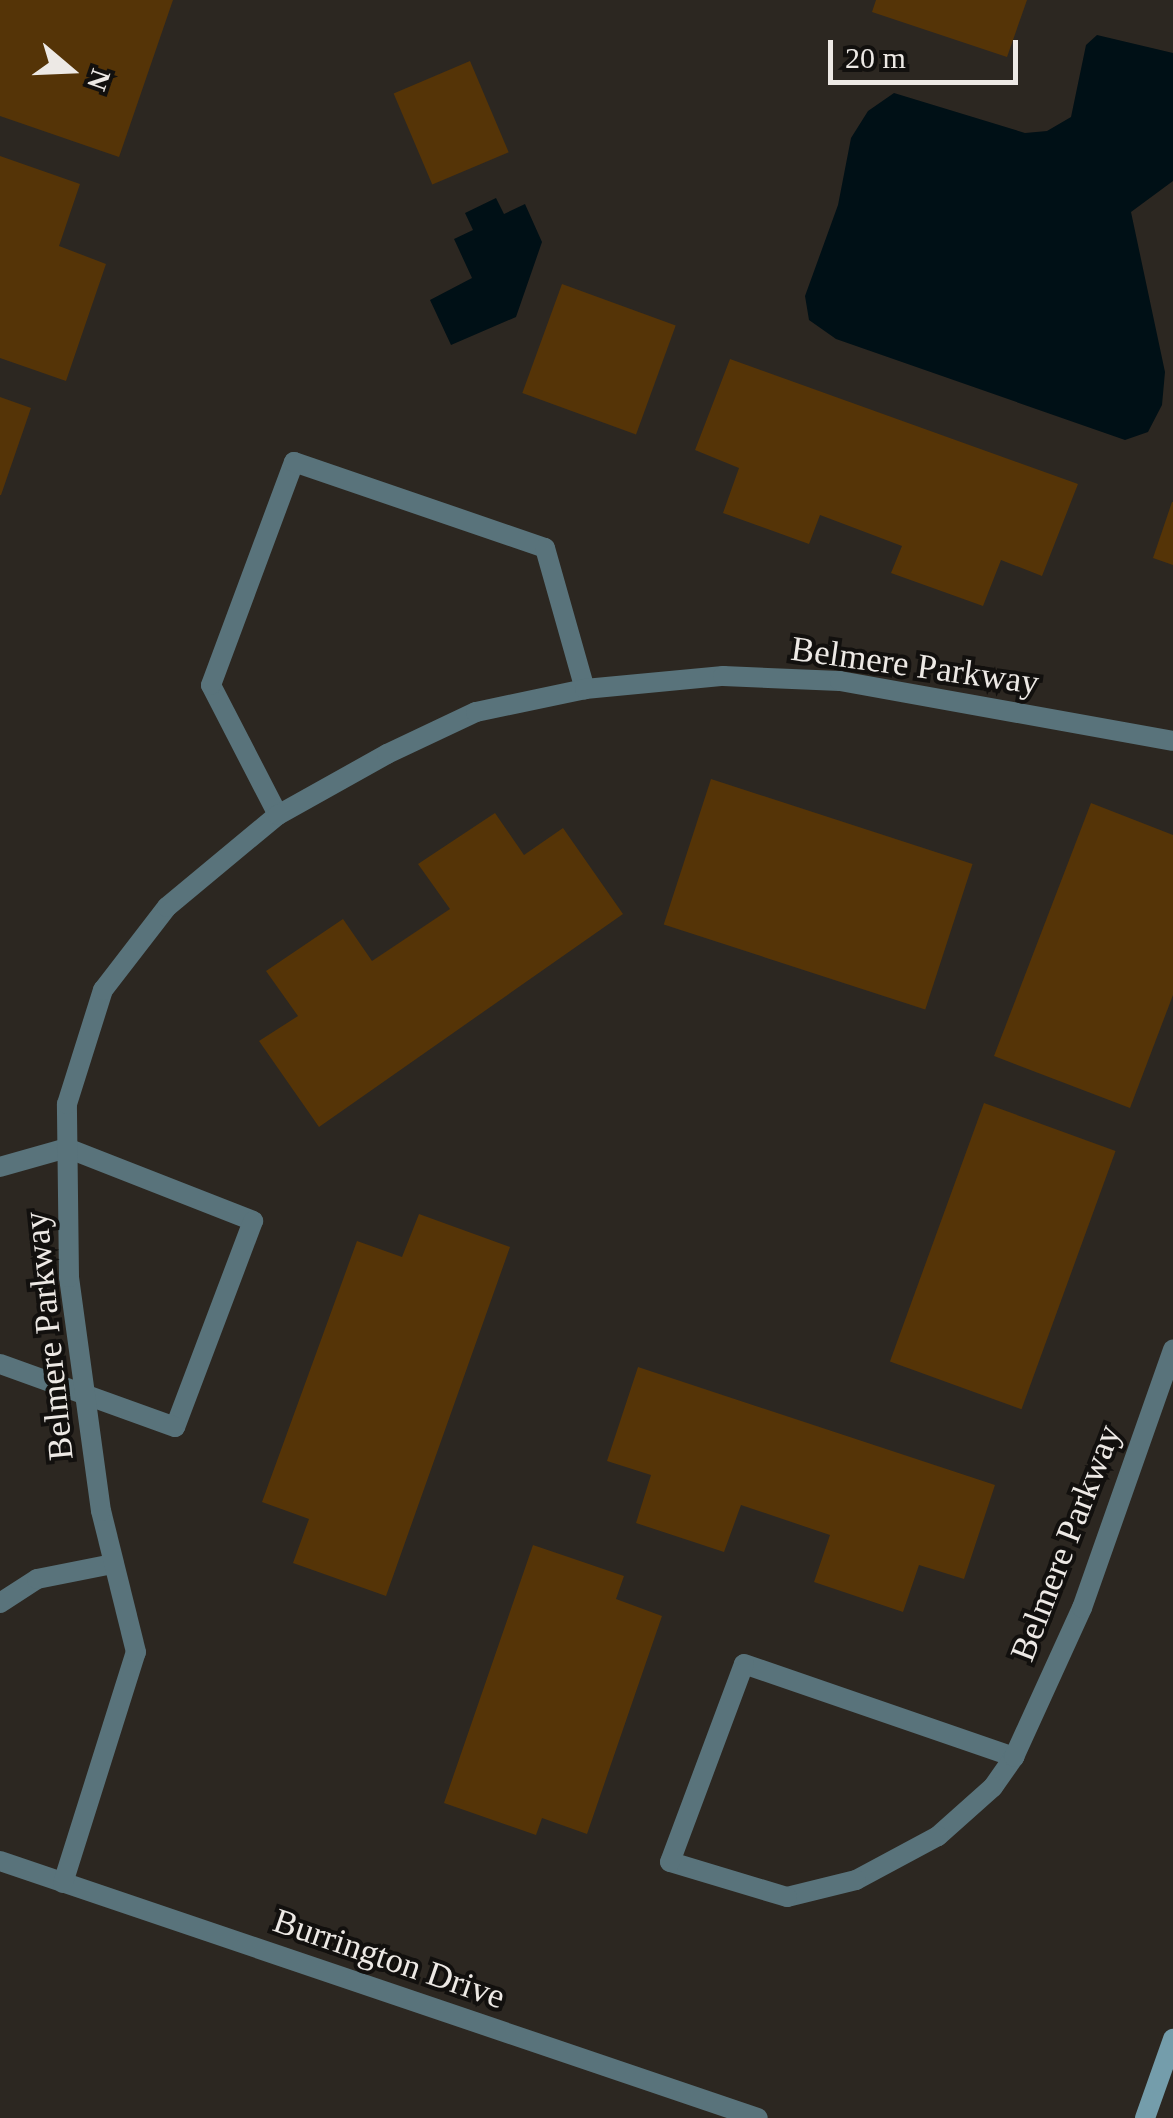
<!DOCTYPE html>
<html>
<head>
<meta charset="utf-8">
<style>
	body { margin:0 }
	#map { position:relative; width:1173px; height:2118px; overflow:hidden; background:#2c2721; font-family:"Times New Roman",serif }
	div>[style] { position:absolute }
	[style*='--x'] { left:calc(var(--x)*1px); top:calc(var(--y)*1px); width:calc(var(--w)*1px); rotate:calc(var(--a)*1deg) }
	.water>* { inset:0; background:#001016 }
	.building>* { inset:0; background:#553407; transform-origin:0 0 }
	.lane>* { height:20px; margin:-10px; padding:0 10px; transform-origin:10px; border-radius:10px; background:#59737b }
	.street>* { height:20px; margin:-10px; padding:0 10px; transform-origin:10px; border-radius:10px; background:#59737b }
	.secondary>* { height:20px; margin:-10px; padding:0 10px; transform-origin:10px; border-radius:10px; background:#749dab }
	span { translate:-50% -50%; white-space:nowrap; text-align:center; line-height:1.15; -webkit-text-stroke:8px #12100e; paint-order:stroke }
	.street-label { font-size:35px; color:#ede9e5 }
	.north { position:absolute; left:20px; top:20px; width:100px; height:100px; -webkit-text-stroke:8px #12100e; paint-order:stroke; rotate:109deg; font-size:28px; font-weight:700; line-height:40px; text-align:center; color:#ede9e5 }
	.north::after { content:''; display:block; margin:auto; width:35px; height:45px; background:#ede9e5; clip-path:polygon(50% 0,100% 100%,50% 72%,0 100%) }
	.scale { position:absolute; left:828px; top:40px; width:190px; height:45px; box-sizing:border-box; border:5px solid #ede9e5; border-top:0; padding-left:12px; font-size:30px; line-height:35px; white-space:nowrap; color:#ede9e5; -webkit-text-stroke:8px #12100e; paint-order:stroke }
</style>
</head>
<body>
<div id="map">
	<div class="water">
		<i style="clip-path:polygon(1097px 35px,1173px 53px,1173px 181px,1131px 212px,1165px 372px,1162px 405px,1148px 432px,1125px 440px,836px 339px,809px 320px,805px 296px,838px 205px,851px 138px,868px 111px,894px 93px,1025px 133px,1047px 131px,1071px 117px,1086px 45px)"></i>
		<i style="clip-path:polygon(496px 198px,504px 214px,525px 204px,542px 242px,516px 317px,451px 345px,430px 300px,472px 278px,454px 239px,473px 230px,465px 213px)"></i>
	</div>
	<div class="building">
		<i style="clip-path:polygon(0 0,173px 0,119px 157px,0 116px)"></i>
		<i style="clip-path:polygon(876px 0,1027px 0,1007px 57px,872px 12px)"></i>
		<i style="left:470px;top:61px;width:99px;height:83px;rotate:67deg"></i>
		<i style="clip-path:polygon(0 156px,80px 184px,59px 246px,106px 264px,66px 381px,0 358px)"></i>
		<i style="left:562px;top:284px;width:121px;height:116px;rotate:20deg"></i>
		<i style="clip-path:polygon(730px 359px,1078px 484px,1042px 576px,1001px 560px,983px 606px,891px 573px,902px 546px,820px 515px,809px 544px,723px 513px,739px 468px,695px 450px)"></i>
		<i style="clip-path:polygon(0 397px,31px 408px,1px 495px,0 495px)"></i>
		<i style="clip-path:polygon(1172px 502px,1173px 502px,1173px 565px,1153px 558px)"></i>
		<i style="left:711px;top:779px;width:275px;height:153px;rotate:18deg"></i>
		<i style="clip-path:polygon(1091px 803px,1173px 835px,1173px 995px,1130px 1108px,994px 1056px)"></i>
		<i style="clip-path:polygon(495px 813px,524px 855px,563px 828px,623px 914px,319px 1127px,259px 1041px,298px 1016px,266px 971px,343px 919px,372px 961px,450px 909px,418px 864px)"></i>
		<i style="left:984px;top:1103px;width:140px;height:275px;rotate:20deg"></i>
		<i style="clip-path:polygon(419px 1214px,510px 1247px,386px 1596px,293px 1563px,309px 1519px,262px 1502px,357px 1241px,402px 1257px)"></i>
		<i style="clip-path:polygon(638px 1367px,995px 1485px,964px 1579px,919px 1565px,903px 1612px,814px 1582px,830px 1535px,741px 1505px,724px 1552px,636px 1523px,651px 1475px,607px 1461px)"></i>
		<i style="clip-path:polygon(533px 1545px,624px 1576px,616px 1599px,662px 1616px,587px 1834px,542px 1818px,536px 1835px,444px 1803px)"></i>
	</div>
	<div class="lane">
		<i style="--x:278;--y:815;--w:146;--a:-117.3"></i>
		<i style="--x:211;--y:685;--w:238;--a:-69.6"></i>
		<i style="--x:294;--y:462;--w:265;--a:18.9"></i>
		<i style="--x:545;--y:548;--w:147;--a:74.2"></i>
		<i style="--x:0;--y:1167;--w:70;--a:-15.8"></i>
		<i style="--x:67;--y:1148;--w:200;--a:21.4"></i>
		<i style="--x:253;--y:1221;--w:220;--a:110.7"></i>
		<i style="--x:175;--y:1427;--w:186;--a:-160.2"></i>
		<i style="--x:0;--y:1603;--w:44;--a:-33"></i>
		<i style="--x:37;--y:1579;--w:77;--a:-11.2"></i>
		<i style="--x:744;--y:1664;--w:286;--a:19"></i>
		<i style="--x:1014;--y:1757;--w:37;--a:125"></i>
		<i style="--x:993;--y:1787;--w:74;--a:138.3"></i>
		<i style="--x:938;--y:1836;--w:93;--a:151.8"></i>
		<i style="--x:856;--y:1880;--w:71;--a:166.2"></i>
		<i style="--x:787;--y:1897;--w:122;--a:-163.3"></i>
		<i style="--x:670;--y:1862;--w:211;--a:-69.5"></i>
	</div>
	<div class="street">
		<i style="--x:1014;--y:1757;--w:164;--a:-65.5"></i>
		<i style="--x:1082;--y:1608;--w:274;--a:-70.6"></i>
		<i style="--x:0;--y:1861;--w:800;--a:18.73"></i>
		<i style="--x:63;--y:1883;--w:242;--a:-72.5"></i>
		<i style="--x:136;--y:1652;--w:145;--a:-103.9"></i>
		<i style="--x:101;--y:1511;--w:236;--a:-97.8"></i>
		<i style="--x:69;--y:1277;--w:173;--a:-90.7"></i>
		<i style="--x:67;--y:1104;--w:120;--a:-72.5"></i>
		<i style="--x:103;--y:990;--w:105;--a:-52.4"></i>
		<i style="--x:167;--y:907;--w:144;--a:-39.7"></i>
		<i style="--x:278;--y:815;--w:125;--a:-29.2"></i>
		<i style="--x:387;--y:754;--w:98;--a:-25.3"></i>
		<i style="--x:476;--y:712;--w:111;--a:-11.9"></i>
		<i style="--x:585;--y:689;--w:139;--a:-5.4"></i>
		<i style="--x:723;--y:676;--w:117;--a:2.4"></i>
		<i style="--x:840;--y:681;--w:338;--a:10.2"></i>
	</div>
	<div class="secondary">
		<i style="--x:1145;--y:2118;--w:84;--a:-70.5"></i>
	</div>
	<div class="street-label">
		<span style="left:915px;top:666px;rotate:8deg">Belmere Parkway</span>
		<span style="left:49px;top:1336px;rotate:-96deg">Belmere Parkway</span>
		<span style="left:1066px;top:1543px;rotate:-69deg">Belmere Parkway</span>
		<span style="left:389px;top:1959px;rotate:19deg">Burrington Drive</span>
	</div>
	<div class="north">N</div>
	<div class="scale">20 m</div>
</div>
</body>
</html>
